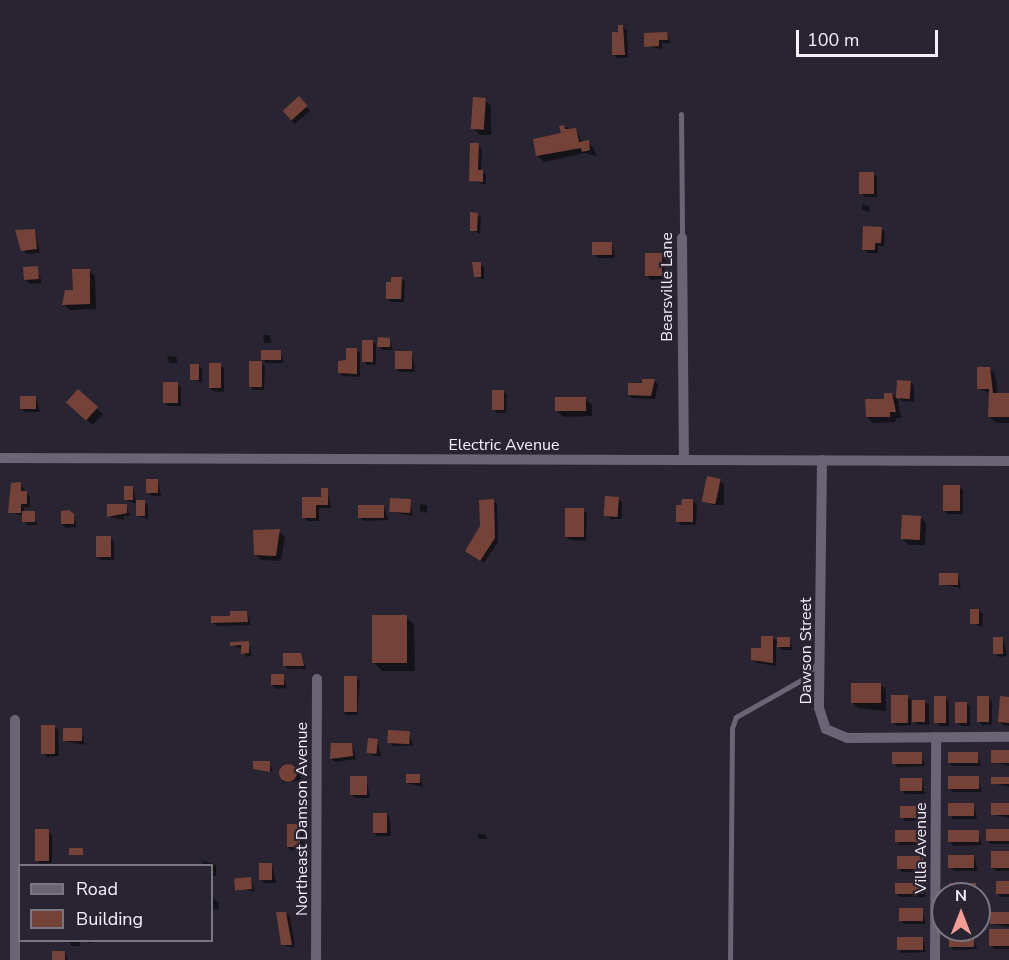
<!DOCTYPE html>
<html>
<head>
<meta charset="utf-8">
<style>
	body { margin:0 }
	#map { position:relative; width:1009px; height:960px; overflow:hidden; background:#292431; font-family:"Nunito Sans",sans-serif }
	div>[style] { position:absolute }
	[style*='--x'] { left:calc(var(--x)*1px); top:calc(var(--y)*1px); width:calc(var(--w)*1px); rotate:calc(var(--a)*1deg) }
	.shadow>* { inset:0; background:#0007; transform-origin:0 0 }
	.building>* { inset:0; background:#754238; transform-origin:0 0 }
	.round { border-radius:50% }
	.service>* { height:5px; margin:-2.5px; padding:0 2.5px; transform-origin:2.5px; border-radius:2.5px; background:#6a6474 }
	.minor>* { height:10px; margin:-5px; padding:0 5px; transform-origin:5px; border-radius:5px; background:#6a6474 }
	span { translate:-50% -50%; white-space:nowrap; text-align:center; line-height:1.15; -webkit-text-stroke:4.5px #292431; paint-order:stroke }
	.street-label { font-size:16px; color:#f4f1f9 }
	.legend { position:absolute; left:18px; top:864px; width:195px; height:78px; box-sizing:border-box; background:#292431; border:2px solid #7a7681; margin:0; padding:8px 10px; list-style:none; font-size:18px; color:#f4f1f9 }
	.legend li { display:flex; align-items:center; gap:12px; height:30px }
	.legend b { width:30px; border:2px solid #7a7681 }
	.north { position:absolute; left:931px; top:882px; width:60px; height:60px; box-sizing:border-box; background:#292431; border:2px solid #7a7681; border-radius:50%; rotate:0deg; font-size:16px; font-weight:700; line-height:24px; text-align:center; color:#f4f1f9 }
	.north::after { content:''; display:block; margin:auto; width:21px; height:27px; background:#f59c94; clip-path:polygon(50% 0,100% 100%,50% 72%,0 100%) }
	.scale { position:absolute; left:796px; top:30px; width:142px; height:27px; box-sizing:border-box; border:3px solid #f4f1f9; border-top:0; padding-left:8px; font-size:18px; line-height:21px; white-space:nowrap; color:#f4f1f9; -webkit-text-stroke:4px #292431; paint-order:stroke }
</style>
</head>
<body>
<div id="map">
	<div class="shadow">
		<i style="clip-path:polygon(623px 27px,627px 30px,628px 58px,617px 58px,614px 55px)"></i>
		<i style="clip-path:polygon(667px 34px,671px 43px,662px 43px,662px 49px,646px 46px)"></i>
		<i style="left:299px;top:98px;width:17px;height:20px;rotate:50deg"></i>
		<i style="clip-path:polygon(485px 100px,491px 106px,491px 135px,480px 135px,474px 129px)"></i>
		<i style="clip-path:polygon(564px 127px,575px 129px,583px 143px,588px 142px,594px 148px,596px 156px,585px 153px,544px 162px,538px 156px,563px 135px)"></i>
		<i style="clip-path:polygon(478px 145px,482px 149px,481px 171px,486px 175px,486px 185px,471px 180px)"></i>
		<i style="clip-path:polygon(873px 173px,877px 177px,877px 197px,865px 197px,861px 193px)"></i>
		<i style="clip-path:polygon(862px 204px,869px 206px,869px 212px,862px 210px)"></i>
		<i style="clip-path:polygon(477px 214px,481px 218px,480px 234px,472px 230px)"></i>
		<i style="clip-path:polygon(881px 228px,885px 232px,884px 246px,878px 246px,878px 253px,868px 253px,864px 249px)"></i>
		<i style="clip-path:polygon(35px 230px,40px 253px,26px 254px,17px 232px)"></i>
		<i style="clip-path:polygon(612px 243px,615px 258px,598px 258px,594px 254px)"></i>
		<i style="clip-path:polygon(661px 255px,665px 259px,665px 279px,651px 280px,647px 276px)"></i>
		<i style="clip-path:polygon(480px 264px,484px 267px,484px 280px,475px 276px)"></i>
		<i style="clip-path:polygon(37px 268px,42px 283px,30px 284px,26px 280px)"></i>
		<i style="clip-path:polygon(89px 270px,95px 276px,96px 309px,70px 310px,64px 305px)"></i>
		<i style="clip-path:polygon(401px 278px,405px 282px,404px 302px,391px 302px,387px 299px)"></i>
		<i style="clip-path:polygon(263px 335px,270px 335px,271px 343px,264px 343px)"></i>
		<i style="clip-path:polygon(389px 340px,393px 350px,383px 350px,379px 346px)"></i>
		<i style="clip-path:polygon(373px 341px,376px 345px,376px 365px,367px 365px,364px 361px)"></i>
		<i style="clip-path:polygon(356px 350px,360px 353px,360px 377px,343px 376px,339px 372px)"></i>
		<i style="clip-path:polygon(280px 351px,284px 363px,266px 363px,263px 360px)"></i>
		<i style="clip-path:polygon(412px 353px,415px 372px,400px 372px,396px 368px)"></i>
		<i style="clip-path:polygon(167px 356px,176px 357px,178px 363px,169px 363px)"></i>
		<i style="clip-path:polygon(261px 362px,265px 366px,264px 390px,253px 390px,250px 386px)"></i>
		<i style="clip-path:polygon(198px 365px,202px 369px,202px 383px,192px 379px)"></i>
		<i style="clip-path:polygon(220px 365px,224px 369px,224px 392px,213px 391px,209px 387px)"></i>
		<i style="clip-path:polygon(989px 368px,995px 374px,998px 395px,1009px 396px,1009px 423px,996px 423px,990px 417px,990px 394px,979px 388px)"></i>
		<i style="clip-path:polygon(654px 381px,658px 384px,655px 399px,633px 398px,629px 395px,630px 384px)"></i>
		<i style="clip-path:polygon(911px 382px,914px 386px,914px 402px,902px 401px,898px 397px)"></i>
		<i style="clip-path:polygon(177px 384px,181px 387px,181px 406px,168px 406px,164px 402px)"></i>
		<i style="left:78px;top:391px;width:34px;height:15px;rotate:43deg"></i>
		<i style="clip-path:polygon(503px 391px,507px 395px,506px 413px,497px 413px,493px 409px)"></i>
		<i style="clip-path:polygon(892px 394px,898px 400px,901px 418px,896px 418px,896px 422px,873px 423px,867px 417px)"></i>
		<i style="clip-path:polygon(36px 397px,40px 412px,26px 412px,22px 409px)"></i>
		<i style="clip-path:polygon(586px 399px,592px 405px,592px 416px,563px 417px,557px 411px)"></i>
		<i style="clip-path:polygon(158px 481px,161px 496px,152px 496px,148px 492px)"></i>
		<i style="clip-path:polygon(720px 481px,724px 484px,724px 505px,712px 505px,708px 501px)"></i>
		<i style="clip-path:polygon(20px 484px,30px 497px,30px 507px,24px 507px,24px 512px,34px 512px,37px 525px,27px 525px,23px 516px,10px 512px)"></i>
		<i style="clip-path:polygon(133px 487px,136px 502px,148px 505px,148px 519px,137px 516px,137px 504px,125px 500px)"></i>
		<i style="clip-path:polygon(959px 487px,963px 490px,963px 514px,948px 514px,944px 510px)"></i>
		<i style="clip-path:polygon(327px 489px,331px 508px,319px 508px,319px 521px,307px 521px,304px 517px)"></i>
		<i style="clip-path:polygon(618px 498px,622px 502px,622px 519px,610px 519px,607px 515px)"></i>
		<i style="clip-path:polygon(410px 500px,413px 516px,391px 512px)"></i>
		<i style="clip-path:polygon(493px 501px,497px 504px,498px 542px,484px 563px,471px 555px)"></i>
		<i style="clip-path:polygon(693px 501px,697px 505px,696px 525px,681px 525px,677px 521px)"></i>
		<i style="clip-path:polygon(420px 504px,427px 505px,427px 513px,420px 511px)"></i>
		<i style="clip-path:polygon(126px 505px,130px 516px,124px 516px,124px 520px,109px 517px)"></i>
		<i style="clip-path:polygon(384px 506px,388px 520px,363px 521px,360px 517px)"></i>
		<i style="clip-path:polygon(583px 510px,587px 513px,586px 541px,570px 540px,566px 537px)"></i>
		<i style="clip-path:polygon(73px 515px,77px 527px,66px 528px,62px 524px)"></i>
		<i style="clip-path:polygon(920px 517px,926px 523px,925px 545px,909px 545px,903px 539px)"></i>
		<i style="clip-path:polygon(279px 531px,285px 537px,281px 561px,261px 560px,255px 554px)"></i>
		<i style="clip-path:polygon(110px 537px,114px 541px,114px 560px,101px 560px,97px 556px)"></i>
		<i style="clip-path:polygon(958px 575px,961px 588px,940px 584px)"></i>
		<i style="clip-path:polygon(979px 610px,983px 614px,982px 627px,972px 623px)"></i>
		<i style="clip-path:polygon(247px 612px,251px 625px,217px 626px,213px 622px)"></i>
		<i style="clip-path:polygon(406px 617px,414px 625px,415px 671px,382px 671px,374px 663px)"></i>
		<i style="clip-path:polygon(772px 637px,779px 643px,789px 638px,793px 650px,782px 650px,776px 644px,776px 666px,757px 663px,753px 659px)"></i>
		<i style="clip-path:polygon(1003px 638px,1007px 656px,999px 657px,995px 653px)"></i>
		<i style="clip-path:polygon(248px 643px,252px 656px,246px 657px,242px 649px,232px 645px)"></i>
		<i style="clip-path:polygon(300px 655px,307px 669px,288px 669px,285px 666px)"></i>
		<i style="clip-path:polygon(283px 676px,287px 688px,276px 689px,272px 685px)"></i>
		<i style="clip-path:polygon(357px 678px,360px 681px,357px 715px,346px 715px,343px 712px)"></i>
		<i style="clip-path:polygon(880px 684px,886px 690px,886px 711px,858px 708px,852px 702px)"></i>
		<i style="clip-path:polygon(907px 697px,911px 700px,911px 725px,897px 726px,893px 722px)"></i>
		<i style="clip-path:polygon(945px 698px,949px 702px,949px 726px,940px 726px,936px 722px)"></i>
		<i style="clip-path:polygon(988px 698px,992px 702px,992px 725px,982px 725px,979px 722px)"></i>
		<i style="clip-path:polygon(1009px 698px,1009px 726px,1004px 725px,1000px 722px)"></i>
		<i style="clip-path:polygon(925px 702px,929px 705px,929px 725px,918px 725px,914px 722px)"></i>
		<i style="clip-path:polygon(966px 703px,970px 707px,970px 726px,961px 726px,957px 722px)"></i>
		<i style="clip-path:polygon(54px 726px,58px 730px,59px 756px,47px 757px,43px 753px)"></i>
		<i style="clip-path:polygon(81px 729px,85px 745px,64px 741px)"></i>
		<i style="clip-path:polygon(409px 732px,413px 746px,393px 746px,389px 742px)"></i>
		<i style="clip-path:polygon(377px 740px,381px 756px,373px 756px,369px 752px)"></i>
		<i style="clip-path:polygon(352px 744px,356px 759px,335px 762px,331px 759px)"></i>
		<i style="clip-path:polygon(1009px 752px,1009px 766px,992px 762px)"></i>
		<i style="clip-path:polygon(921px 753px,925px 766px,898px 767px,894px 763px)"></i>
		<i style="clip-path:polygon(977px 753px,981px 766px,953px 766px,949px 763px)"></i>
		<i style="clip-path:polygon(269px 763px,273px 772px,255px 769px)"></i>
		<i style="clip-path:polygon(280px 767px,298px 769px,301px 780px,283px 783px)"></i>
		<i style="clip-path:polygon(420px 776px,423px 787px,407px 783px)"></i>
		<i style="clip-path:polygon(366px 777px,370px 798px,355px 798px,351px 794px)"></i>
		<i style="clip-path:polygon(978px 778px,982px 792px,953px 792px,950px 789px)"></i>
		<i style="clip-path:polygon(1009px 778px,1009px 787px,992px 783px)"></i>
		<i style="clip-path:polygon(922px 780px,925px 794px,905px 794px,902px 790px)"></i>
		<i style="clip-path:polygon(1009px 804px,1009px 818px,993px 815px)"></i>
		<i style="clip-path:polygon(974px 805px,977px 819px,953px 819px,950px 815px)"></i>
		<i style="clip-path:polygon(922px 807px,925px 821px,905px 821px,902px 817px)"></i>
		<i style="clip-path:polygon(387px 814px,390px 818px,391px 836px,378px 836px,374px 833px)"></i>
		<i style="clip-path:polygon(300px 826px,303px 829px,303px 851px,291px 850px,288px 847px)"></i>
		<i style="clip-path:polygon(48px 831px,52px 835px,52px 863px,40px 864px,37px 860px)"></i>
		<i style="clip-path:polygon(922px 831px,926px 845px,900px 845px,897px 841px)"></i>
		<i style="clip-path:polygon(978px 831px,982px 845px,954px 846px,950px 842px)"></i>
		<i style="clip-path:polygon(1009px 831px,1009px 844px,991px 844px,987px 840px)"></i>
		<i style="clip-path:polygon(477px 834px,485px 834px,487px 839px,479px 839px)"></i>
		<i style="clip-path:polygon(1009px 852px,1009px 871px,996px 871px,992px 867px)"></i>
		<i style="clip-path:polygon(974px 856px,978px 871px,954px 871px,950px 867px)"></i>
		<i style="clip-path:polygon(922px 858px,926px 872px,902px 872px,898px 868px)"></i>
		<i style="clip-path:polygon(203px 861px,216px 865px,216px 876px,212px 876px,212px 866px,203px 866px)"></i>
		<i style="clip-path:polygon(272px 864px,276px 883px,265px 883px,261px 880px)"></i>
		<i style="clip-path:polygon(251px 879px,255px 892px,236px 888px)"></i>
		<i style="clip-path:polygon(1009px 883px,1009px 897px,1001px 897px,997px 893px)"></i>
		<i style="clip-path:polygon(922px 884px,926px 897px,900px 897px,896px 893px)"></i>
		<i style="clip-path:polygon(976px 885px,980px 888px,980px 898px,979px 894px,950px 894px)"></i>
		<i style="clip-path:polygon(212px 898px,219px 902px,219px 909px,212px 909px)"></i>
		<i style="clip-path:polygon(922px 909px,926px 924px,904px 924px,901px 920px)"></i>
		<i style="clip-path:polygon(286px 913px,290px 917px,295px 948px,282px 945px)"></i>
		<i style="clip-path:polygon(1009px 913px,1009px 927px,992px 924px)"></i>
		<i style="clip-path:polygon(1009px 930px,1009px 949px,995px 949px,991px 946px)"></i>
		<i style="clip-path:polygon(973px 936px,977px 949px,954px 950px,950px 946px)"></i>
		<i style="clip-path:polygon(923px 939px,926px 952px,902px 953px,898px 949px)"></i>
		<i style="clip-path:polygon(68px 940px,91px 940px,91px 943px,80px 941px,80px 946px,72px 946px)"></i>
		<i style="clip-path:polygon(65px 952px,68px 960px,54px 960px)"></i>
	</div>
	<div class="building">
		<i style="clip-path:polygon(618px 25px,623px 25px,625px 55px,612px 55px,612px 32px,618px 32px)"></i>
		<i style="clip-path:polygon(667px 32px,668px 40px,659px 40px,659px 46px,644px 47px,644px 33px)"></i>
		<i style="left:299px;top:96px;width:13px;height:22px;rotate:48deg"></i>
		<i style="left:473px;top:97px;width:13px;height:32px;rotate:4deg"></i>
		<i style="clip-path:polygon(564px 125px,565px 129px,576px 128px,579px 142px,589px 140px,590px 150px,582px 152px,581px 148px,536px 156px,533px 139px,561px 133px,559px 126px)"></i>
		<i style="clip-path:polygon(470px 143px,479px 143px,478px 170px,483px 170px,483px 182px,469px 181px)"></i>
		<i style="left:859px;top:172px;width:15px;height:22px"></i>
		<i style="clip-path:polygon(470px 212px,478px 213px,477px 231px,470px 231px)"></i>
		<i style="clip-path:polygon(863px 226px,882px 227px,881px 243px,875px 243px,875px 250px,862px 250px)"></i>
		<i style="clip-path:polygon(35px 229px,37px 249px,21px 251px,15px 230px)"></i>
		<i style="left:592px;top:242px;width:20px;height:13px"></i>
		<i style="left:662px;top:253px;width:23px;height:17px;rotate:90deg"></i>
		<i style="clip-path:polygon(472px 262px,481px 262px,481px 277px,474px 277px)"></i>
		<i style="left:38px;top:266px;width:13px;height:15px;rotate:86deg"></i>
		<i style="clip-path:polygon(72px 269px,90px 269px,90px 304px,62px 305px,65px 290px,73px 290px)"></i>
		<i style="clip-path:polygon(391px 277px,402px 277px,401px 299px,386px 299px,386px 282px,391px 282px)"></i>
		<i style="clip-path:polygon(378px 337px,390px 338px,390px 347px,377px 347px)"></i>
		<i style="left:362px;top:340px;width:11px;height:22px"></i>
		<i style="clip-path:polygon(346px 348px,357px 348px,357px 374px,338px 373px,338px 361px,346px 360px)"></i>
		<i style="left:261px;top:350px;width:20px;height:10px"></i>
		<i style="left:395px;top:351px;width:17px;height:18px"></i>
		<i style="left:249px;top:361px;width:13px;height:26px"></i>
		<i style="left:209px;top:363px;width:12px;height:25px"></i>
		<i style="left:190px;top:364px;width:9px;height:16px"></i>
		<i style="clip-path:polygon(977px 367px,990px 367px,993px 393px,1009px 393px,1009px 417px,988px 417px,989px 389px,977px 389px)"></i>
		<i style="clip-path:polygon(642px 379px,655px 379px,651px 396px,628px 395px,628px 383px,642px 383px)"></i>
		<i style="left:897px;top:380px;width:14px;height:18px;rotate:4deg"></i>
		<i style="left:163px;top:382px;width:15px;height:21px"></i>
		<i style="left:78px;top:389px;width:27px;height:18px;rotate:42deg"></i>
		<i style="left:492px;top:390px;width:12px;height:20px"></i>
		<i style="clip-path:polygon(884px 393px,892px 393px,896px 412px,890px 412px,890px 417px,866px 417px,865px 399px,884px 399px)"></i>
		<i style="left:20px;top:396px;width:16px;height:13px"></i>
		<i style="left:586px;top:397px;width:14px;height:31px;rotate:90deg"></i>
		<i style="left:707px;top:476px;width:14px;height:26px;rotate:12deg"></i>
		<i style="left:158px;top:479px;width:14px;height:12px;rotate:90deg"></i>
		<i style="clip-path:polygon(21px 482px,21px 491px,27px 491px,27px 504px,21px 504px,21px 513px,8px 513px,11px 483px)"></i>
		<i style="left:943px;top:485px;width:17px;height:26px"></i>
		<i style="left:124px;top:486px;width:9px;height:14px"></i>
		<i style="clip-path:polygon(321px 488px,328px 488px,328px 505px,316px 505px,316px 518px,302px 518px,302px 497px,321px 497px)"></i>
		<i style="left:605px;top:496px;width:14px;height:20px;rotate:4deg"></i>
		<i style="left:390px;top:498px;width:21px;height:14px;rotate:3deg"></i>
		<i style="clip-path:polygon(494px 499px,495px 538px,480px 561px,465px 551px,480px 526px,479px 500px)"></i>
		<i style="clip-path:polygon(682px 499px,693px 499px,693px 522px,676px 522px,676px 505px,681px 505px)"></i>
		<i style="left:136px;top:500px;width:9px;height:16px"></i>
		<i style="clip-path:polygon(107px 504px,127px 504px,127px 513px,107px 517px)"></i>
		<i style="left:358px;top:505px;width:26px;height:13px"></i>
		<i style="left:565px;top:508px;width:19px;height:29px"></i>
		<i style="clip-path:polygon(69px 510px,74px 514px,74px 524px,61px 524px,61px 511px)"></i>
		<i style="left:22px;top:511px;width:13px;height:11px"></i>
		<i style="left:902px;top:515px;width:19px;height:24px;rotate:3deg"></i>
		<i style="clip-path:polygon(280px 529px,276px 556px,254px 555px,253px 530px)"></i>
		<i style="left:96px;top:536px;width:15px;height:21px"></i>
		<i style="left:939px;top:573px;width:19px;height:12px"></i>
		<i style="left:970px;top:609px;width:9px;height:15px"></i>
		<i style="clip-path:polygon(230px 611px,247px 611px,248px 622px,211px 623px,211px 616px,230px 616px)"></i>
		<i style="left:372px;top:615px;width:35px;height:48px"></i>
		<i style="clip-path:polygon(761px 636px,773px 636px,773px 663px,751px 660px,751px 648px,761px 648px)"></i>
		<i style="left:777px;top:637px;width:13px;height:10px"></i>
		<i style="left:993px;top:637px;width:10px;height:17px"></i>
		<i style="clip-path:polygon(249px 641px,249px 653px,241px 654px,241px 645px,230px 646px,230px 642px)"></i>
		<i style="clip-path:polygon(283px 653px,301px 653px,304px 666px,283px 666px)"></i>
		<i style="left:284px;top:674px;width:11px;height:13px;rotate:90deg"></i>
		<i style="left:344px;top:676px;width:13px;height:36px"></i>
		<i style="left:851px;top:683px;width:30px;height:20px"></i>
		<i style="left:891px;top:695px;width:17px;height:28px"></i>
		<i style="left:946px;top:696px;width:27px;height:12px;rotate:90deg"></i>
		<i style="left:977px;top:696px;width:12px;height:26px"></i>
		<i style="clip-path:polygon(1000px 696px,1009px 697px,1009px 723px,998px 722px)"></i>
		<i style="left:912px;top:700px;width:13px;height:22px"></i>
		<i style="left:955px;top:702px;width:12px;height:21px"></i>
		<i style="left:41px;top:725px;width:14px;height:29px"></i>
		<i style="left:63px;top:728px;width:19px;height:13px"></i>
		<i style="left:388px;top:730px;width:22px;height:13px;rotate:3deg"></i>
		<i style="left:368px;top:738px;width:10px;height:15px;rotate:6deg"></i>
		<i style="clip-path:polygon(331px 743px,352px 743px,353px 756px,330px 759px)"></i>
		<i style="left:991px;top:750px;width:18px;height:13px"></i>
		<i style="left:892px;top:752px;width:30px;height:12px"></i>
		<i style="left:948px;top:752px;width:30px;height:11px"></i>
		<i style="clip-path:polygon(253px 761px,270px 761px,270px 772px,253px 769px)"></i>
		<i class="round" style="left:279px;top:764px;width:18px;height:18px"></i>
		<i style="left:406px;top:774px;width:14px;height:9px"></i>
		<i style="left:350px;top:776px;width:17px;height:19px"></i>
		<i style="left:979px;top:776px;width:13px;height:31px;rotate:90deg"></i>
		<i style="left:991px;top:777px;width:18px;height:7px"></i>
		<i style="left:900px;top:778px;width:22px;height:13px"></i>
		<i style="left:948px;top:803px;width:26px;height:13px"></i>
		<i style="left:991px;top:803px;width:18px;height:12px"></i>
		<i style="left:900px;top:806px;width:22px;height:12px"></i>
		<i style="left:373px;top:813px;width:14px;height:20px"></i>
		<i style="left:287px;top:824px;width:13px;height:23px"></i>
		<i style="left:35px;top:829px;width:14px;height:32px"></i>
		<i style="left:1009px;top:829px;width:12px;height:23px;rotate:90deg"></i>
		<i style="left:895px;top:830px;width:27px;height:12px"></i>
		<i style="left:948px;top:830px;width:31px;height:12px"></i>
		<i style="left:69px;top:848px;width:14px;height:7px"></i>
		<i style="left:991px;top:851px;width:18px;height:17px"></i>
		<i style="left:948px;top:855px;width:26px;height:13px"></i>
		<i style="left:897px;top:856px;width:26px;height:13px"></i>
		<i style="left:259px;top:863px;width:13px;height:17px"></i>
		<i style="left:251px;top:877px;width:12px;height:17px;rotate:85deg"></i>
		<i style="left:996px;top:881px;width:13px;height:13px"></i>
		<i style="left:895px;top:883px;width:28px;height:11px"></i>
		<i style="left:949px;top:883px;width:27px;height:11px"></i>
		<i style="left:899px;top:908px;width:24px;height:13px"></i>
		<i style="clip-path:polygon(276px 912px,286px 912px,292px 945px,281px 945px)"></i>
		<i style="left:990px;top:912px;width:19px;height:12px"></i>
		<i style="left:989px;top:929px;width:20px;height:17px"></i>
		<i style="left:949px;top:935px;width:25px;height:12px"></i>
		<i style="left:897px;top:937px;width:26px;height:13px"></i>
		<i style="left:52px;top:951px;width:13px;height:9px"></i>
	</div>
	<div class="service">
		<i style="--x:681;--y:114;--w:124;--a:89.5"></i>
		<i style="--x:730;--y:960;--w:232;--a:-89.5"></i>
		<i style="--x:732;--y:728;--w:12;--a:-70"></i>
		<i style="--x:736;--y:717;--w:75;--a:-29.6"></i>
		<i style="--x:801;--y:680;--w:25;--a:-45"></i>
	</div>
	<div class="minor">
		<i style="--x:682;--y:238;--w:222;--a:89.5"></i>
		<i style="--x:0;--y:458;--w:1009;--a:0.17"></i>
		<i style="--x:822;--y:460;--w:248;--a:90.7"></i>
		<i style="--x:819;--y:708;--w:22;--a:72"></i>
		<i style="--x:826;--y:729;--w:23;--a:23"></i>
		<i style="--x:847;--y:738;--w:162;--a:-0.4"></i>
		<i style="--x:15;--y:720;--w:240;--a:90"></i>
		<i style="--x:316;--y:960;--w:281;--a:-89.8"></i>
		<i style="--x:935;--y:960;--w:223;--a:-89.7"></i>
	</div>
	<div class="street-label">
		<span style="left:667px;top:287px;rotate:-90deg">Bearsville Lane</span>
		<span style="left:504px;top:445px">Electric Avenue</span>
		<span style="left:806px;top:651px;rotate:-90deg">Dawson Street</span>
		<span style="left:302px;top:819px;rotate:-90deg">Northeast Damson Avenue</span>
		<span style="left:921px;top:848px;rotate:-90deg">Villa Avenue</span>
	</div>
	<ul class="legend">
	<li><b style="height:8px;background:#6a6474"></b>Road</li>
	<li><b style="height:16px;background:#754238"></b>Building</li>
	</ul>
	<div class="north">N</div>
	<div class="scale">100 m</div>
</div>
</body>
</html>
